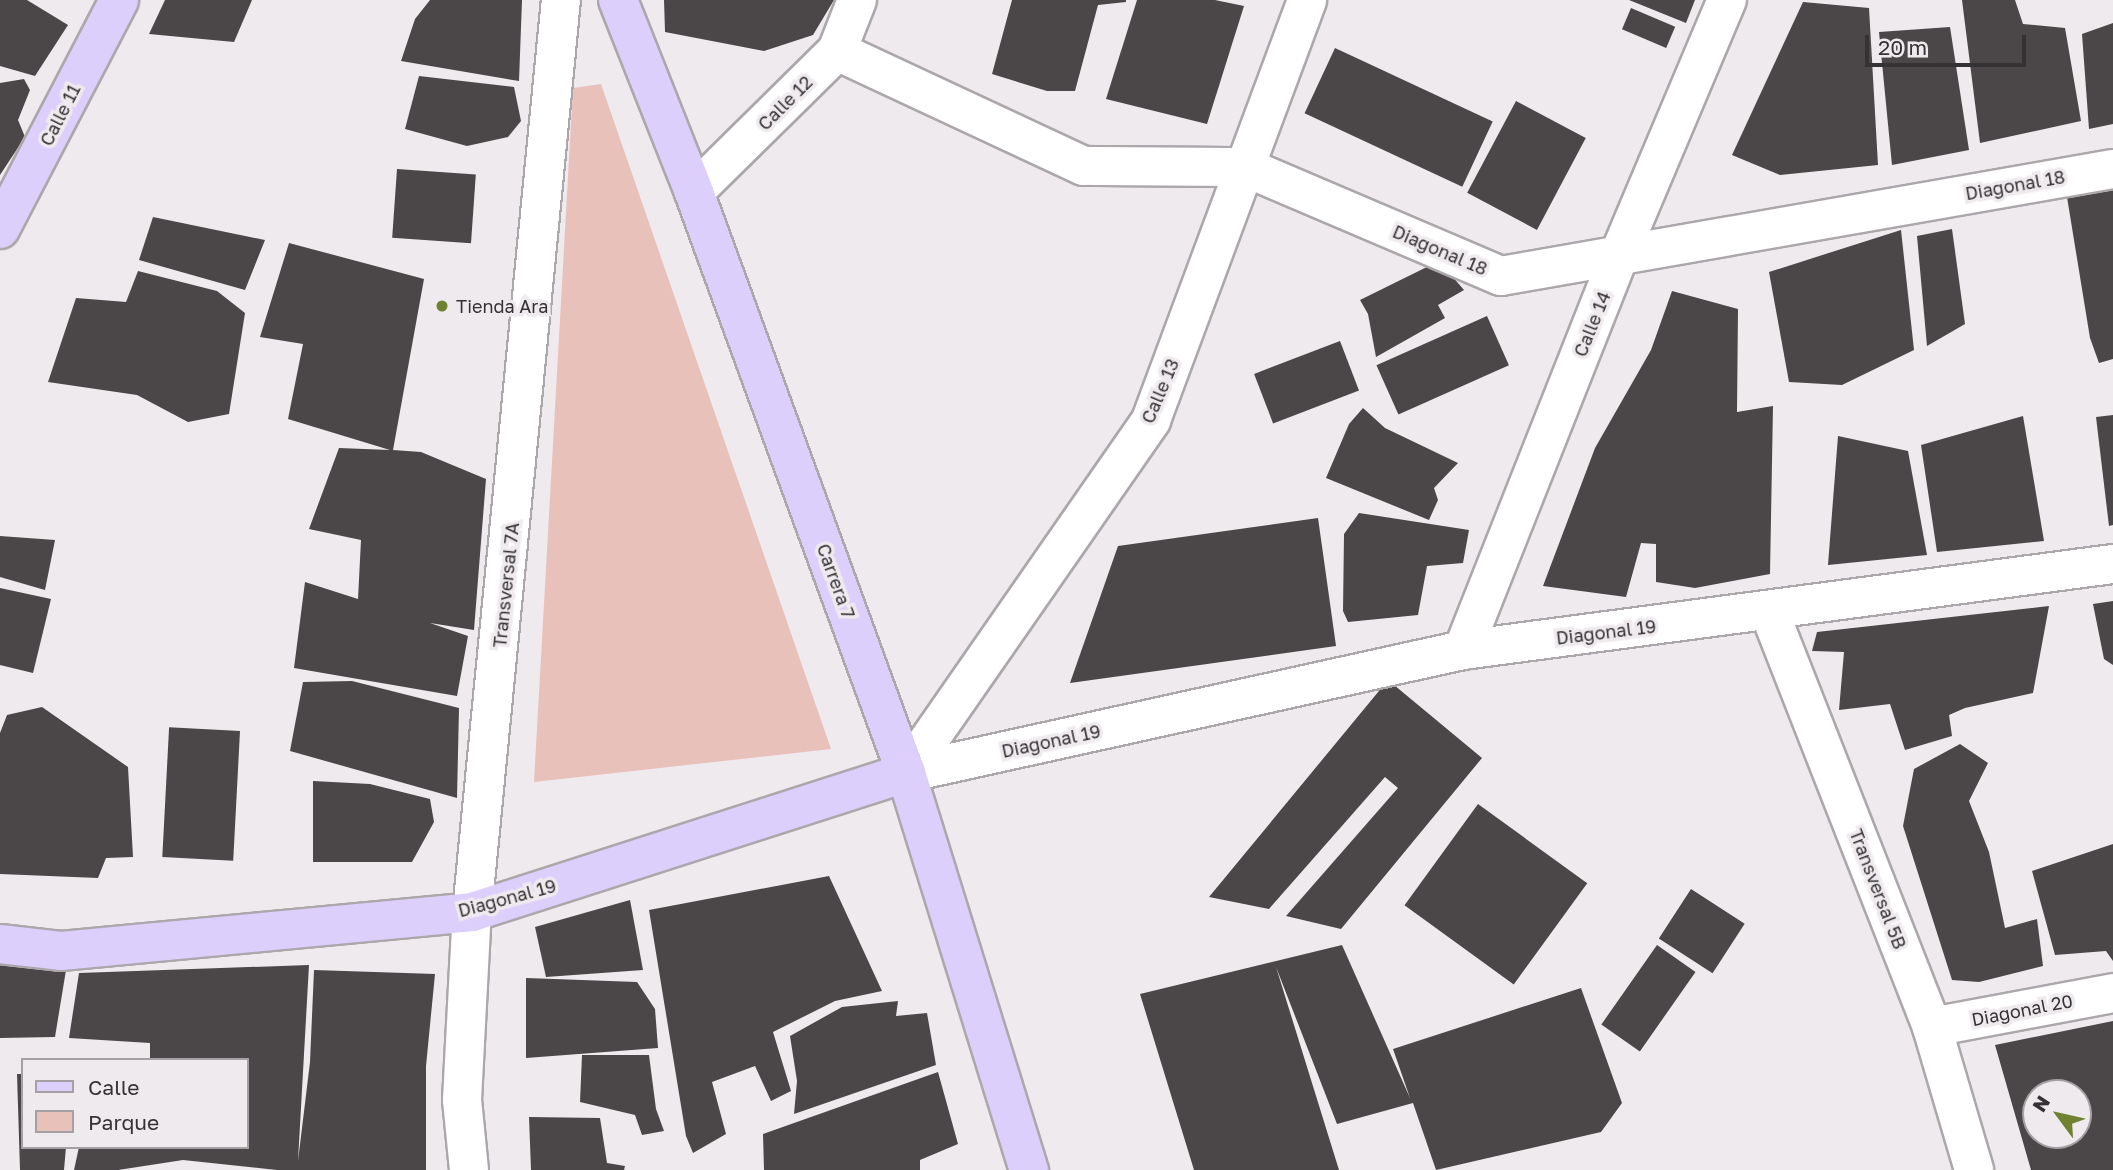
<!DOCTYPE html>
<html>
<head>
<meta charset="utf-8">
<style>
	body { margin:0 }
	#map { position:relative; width:2113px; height:1170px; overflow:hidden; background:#efeaee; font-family:"Golos Text",sans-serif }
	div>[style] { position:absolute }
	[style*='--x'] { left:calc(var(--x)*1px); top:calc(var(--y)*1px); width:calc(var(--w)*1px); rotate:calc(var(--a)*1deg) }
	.green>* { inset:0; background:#e7c1ba }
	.building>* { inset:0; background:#4b4648; transform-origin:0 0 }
	.roads { filter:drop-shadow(2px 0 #aba7ab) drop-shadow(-2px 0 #aba7ab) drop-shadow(0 2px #aba7ab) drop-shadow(0 -2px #aba7ab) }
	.minor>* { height:38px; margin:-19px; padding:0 19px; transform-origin:19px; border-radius:19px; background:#fff }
	.major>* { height:38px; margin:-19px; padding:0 19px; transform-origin:19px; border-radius:19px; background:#ddcffb }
	.dots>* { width:19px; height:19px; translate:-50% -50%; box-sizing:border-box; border:4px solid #efeaee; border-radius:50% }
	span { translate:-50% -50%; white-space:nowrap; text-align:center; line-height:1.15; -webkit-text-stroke:7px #efeaee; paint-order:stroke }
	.street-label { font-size:18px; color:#343234 }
	.poi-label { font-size:18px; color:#343234 }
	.left { translate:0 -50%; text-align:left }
	.legend { position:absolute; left:21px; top:1058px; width:228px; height:91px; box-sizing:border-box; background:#efeaee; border:2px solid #a4a0a4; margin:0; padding:9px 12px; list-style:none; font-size:21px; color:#343234 }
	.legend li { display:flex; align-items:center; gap:14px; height:35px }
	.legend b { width:35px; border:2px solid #a4a0a4 }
	.north { position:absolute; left:2022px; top:1079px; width:70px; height:70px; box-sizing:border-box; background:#efeaee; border:2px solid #a4a0a4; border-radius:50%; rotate:303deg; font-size:19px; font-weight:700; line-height:28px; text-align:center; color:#343234 }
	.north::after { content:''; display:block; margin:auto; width:24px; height:32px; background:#6f8232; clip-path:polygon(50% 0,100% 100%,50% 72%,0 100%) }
	.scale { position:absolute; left:1865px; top:35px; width:161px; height:32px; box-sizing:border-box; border:4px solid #343234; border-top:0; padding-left:9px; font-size:21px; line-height:24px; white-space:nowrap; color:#343234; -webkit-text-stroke:5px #efeaee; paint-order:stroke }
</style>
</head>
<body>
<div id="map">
	<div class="green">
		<i style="clip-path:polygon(601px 84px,831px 749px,534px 782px,573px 88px)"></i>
	</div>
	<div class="building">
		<i style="clip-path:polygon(0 0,27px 0,68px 25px,35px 76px,0 66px)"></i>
		<i style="clip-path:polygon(165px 0,252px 0,234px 42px,149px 34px)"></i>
		<i style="clip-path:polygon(430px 0,522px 0,519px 81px,401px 61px,415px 19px)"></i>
		<i style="clip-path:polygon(664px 0,834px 0,813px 35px,764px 51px,665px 32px)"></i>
		<i style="clip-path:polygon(1012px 0,1126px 0,1126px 2px,1098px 5px,1075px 91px,1047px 91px,992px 74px)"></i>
		<i style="clip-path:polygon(1137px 0,1215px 0,1244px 6px,1207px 124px,1106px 99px)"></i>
		<i style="clip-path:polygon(1629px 0,1695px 0,1686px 23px)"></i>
		<i style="clip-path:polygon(1962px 0,2015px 0,2023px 24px,2065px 28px,2081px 121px,1980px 143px)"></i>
		<i style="clip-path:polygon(1803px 2px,1869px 8px,1878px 165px,1780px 175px,1732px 155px)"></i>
		<i style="left:1631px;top:8px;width:48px;height:23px;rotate:23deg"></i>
		<i style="clip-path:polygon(2113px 23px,2113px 124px,2089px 129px,2082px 34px)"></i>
		<i style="clip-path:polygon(1950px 27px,1969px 150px,1892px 165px,1879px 32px)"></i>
		<i style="left:1335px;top:48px;width:174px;height:72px;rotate:25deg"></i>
		<i style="clip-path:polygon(419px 76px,514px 87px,521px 121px,508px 137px,467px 146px,405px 129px)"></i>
		<i style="clip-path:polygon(24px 79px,30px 90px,18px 120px,25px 137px,0 175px,0 83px)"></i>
		<i style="left:1516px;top:101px;width:79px;height:104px;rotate:28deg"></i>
		<i style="left:397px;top:169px;width:79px;height:69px;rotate:4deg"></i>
		<i style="clip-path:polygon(2113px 185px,2113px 359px,2099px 363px,2090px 338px,2067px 197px)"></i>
		<i style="clip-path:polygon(153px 217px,265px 240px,245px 290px,139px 260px)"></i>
		<i style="clip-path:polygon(1952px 229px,1965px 324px,1927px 346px,1917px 236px)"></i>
		<i style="clip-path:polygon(1901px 230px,1914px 350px,1842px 385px,1789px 382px,1769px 272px)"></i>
		<i style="clip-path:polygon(289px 243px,424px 279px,393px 450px,421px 452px,486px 479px,474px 630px,430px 623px,468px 636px,457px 696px,294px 668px,305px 582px,358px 599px,361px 540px,309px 529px,339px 448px,390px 450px,288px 419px,303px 344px,260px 337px)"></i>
		<i style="clip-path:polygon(1439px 261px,1464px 290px,1438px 305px,1445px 318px,1376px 357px,1368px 314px,1360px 300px)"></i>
		<i style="clip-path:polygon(138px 271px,217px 291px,245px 313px,229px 414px,188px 422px,137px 395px,48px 382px,76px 298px,126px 302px)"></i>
		<i style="clip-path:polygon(1672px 291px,1738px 309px,1737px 412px,1773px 406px,1770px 574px,1695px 588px,1656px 582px,1656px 544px,1641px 543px,1626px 597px,1543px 586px,1595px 448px,1651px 350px)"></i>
		<i style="left:1487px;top:316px;width:54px;height:121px;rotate:66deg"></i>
		<i style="left:1340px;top:341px;width:53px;height:92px;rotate:69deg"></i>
		<i style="clip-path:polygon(1363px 408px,1385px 428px,1458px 463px,1434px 488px,1438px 500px,1429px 520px,1326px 478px,1349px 424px)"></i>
		<i style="clip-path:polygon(2113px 415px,2113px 525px,2109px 526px,2096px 417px)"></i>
		<i style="clip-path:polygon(2023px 416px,2044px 541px,1937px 552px,1921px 445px)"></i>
		<i style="clip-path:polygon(1838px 436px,1908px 451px,1927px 555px,1828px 565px)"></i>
		<i style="clip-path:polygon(1359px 513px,1469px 530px,1463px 563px,1427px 566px,1418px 615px,1348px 622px,1343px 611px,1344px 534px)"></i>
		<i style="clip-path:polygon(1318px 518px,1336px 646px,1070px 683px,1118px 546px)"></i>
		<i style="clip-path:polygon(0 536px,55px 540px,45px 590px,0 577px)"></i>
		<i style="clip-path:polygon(0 588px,51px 599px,33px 673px,0 665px)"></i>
		<i style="clip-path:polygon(2113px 601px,2113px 665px,2104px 659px,2093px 604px)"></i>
		<i style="clip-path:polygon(2049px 606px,2033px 693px,1965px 708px,1949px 715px,1952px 736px,1905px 750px,1890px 704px,1839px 710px,1844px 652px,1812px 651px,1817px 632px)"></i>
		<i style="clip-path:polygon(1388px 680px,1482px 758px,1341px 929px,1286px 916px,1398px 788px,1385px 777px,1269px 909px,1209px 897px)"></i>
		<i style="clip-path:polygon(352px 681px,459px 708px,457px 798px,290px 751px,303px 682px)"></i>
		<i style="clip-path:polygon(42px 707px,128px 767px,133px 857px,106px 858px,98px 878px,0 874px,0 733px,7px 715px)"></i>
		<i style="left:240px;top:731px;width:130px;height:71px;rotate:93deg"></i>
		<i style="clip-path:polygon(1960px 744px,1988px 763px,1969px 801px,1989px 852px,2005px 928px,2037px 919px,2043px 966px,1979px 982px,1952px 980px,1903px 826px,1914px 769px)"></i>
		<i style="clip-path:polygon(313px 781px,370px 784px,430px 799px,434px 822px,412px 862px,313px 862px)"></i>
		<i style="left:1478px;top:804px;width:135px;height:125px;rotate:36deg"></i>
		<i style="clip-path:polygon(2113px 844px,2113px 961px,2106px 951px,2055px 955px,2032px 871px)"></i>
		<i style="clip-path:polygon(829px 876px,882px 991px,835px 1001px,773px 1032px,791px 1091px,771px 1101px,755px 1066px,712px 1082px,726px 1134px,693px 1153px,686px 1136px,649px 910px)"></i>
		<i style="left:1691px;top:889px;width:64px;height:59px;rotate:33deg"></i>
		<i style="clip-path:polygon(630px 900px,643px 970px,546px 977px,535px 927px)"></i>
		<i style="clip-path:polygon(1342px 945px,1410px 1098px,1393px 1049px,1581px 988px,1622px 1103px,1601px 1132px,1436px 1170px,1413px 1103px,1337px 1124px,1276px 967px,1339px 1170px,1194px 1170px,1140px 994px)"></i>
		<i style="left:1657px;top:945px;width:47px;height:97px;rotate:35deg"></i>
		<i style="clip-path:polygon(0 962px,67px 964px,55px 1037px,0 1038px)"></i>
		<i style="clip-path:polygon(309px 965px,298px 1161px,310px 1062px,314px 970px,435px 974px,426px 1066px,426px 1170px,277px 1170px,183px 1160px,118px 1170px,74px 1170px,79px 1147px,247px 1147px,247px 1060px,150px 1060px,150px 1043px,69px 1038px,79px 973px)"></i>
		<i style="clip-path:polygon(526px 978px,637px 982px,655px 1009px,658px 1048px,526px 1058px)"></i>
		<i style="clip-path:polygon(898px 1001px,896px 1016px,927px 1013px,936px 1065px,794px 1114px,797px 1081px,790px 1036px,842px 1007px)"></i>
		<i style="clip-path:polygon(evenodd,2113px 1021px,2113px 1170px,2031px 1170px,1995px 1045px,2113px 1021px,2036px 1093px,2078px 1093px,2078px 1135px,2036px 1135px,2036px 1093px)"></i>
		<i style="clip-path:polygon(582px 1055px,649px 1055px,656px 1109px,664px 1131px,642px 1135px,635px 1115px,580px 1102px)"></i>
		<i style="clip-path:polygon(938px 1072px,958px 1144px,920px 1160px,920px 1170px,764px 1170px,763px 1134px)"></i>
		<i style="clip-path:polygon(17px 1074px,23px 1074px,23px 1147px,66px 1147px,64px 1170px,20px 1170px)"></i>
		<i style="clip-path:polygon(529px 1117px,600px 1118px,607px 1163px,625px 1166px,624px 1170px,531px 1170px)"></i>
	</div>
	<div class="roads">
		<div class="minor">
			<i style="--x:837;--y:51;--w:272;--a:25"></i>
			<i style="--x:1084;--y:166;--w:161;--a:0.4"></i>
			<i style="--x:1245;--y:167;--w:278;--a:23.1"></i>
			<i style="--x:1501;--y:276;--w:621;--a:-9.92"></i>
			<i style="--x:694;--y:192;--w:201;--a:-44.6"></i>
			<i style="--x:837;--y:51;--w:55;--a:-68.6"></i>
			<i style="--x:1769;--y:611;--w:447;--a:68.6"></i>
			<i style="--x:1932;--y:1027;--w:149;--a:73.6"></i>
			<i style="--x:1463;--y:650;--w:427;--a:-68.4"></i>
			<i style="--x:1620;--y:253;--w:275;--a:-67.1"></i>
			<i style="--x:906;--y:773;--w:570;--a:-12.45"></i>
			<i style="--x:1463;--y:650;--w:656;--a:-7.54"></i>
			<i style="--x:906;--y:773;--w:430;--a:-55.2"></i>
			<i style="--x:1151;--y:420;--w:448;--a:-69.6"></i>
			<i style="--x:1932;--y:1027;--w:184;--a:-10.6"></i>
			<i style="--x:469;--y:1170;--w:70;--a:-95.7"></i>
			<i style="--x:462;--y:1100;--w:188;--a:-87"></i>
			<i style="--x:472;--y:912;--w:916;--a:-84.43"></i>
		</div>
		<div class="major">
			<i style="--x:618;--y:0;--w:206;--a:68.4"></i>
			<i style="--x:694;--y:192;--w:618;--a:69.95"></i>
			<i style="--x:906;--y:773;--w:416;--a:72.8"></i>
			<i style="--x:0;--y:229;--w:258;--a:-62.5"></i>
			<i style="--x:0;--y:944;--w:61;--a:6.5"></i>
			<i style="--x:61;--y:951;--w:413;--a:-5.4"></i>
			<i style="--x:472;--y:912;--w:456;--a:-17.8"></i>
		</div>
	</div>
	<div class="dots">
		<i style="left:442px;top:306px;background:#6f8232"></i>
	</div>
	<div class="street-label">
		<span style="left:785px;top:103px;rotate:-45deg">Calle 12</span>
		<span style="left:60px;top:115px;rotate:-63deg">Calle 11</span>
		<span style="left:2015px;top:185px;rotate:-10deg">Diagonal 18</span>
		<span style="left:1440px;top:250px;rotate:23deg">Diagonal 18</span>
		<span style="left:1592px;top:324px;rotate:-68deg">Calle 14</span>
		<span style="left:1160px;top:391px;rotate:-67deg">Calle 13</span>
		<span style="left:836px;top:581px;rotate:70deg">Carrera 7</span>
		<span style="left:506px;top:585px;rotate:-84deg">Transversal 7A</span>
		<span style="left:1606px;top:632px;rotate:-7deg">Diagonal 19</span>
		<span style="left:1051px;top:741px;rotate:-12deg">Diagonal 19</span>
		<span style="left:1878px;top:889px;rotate:69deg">Transversal 5B</span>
		<span style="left:507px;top:898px;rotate:-15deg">Diagonal 19</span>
		<span style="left:2022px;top:1010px;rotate:-11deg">Diagonal 20</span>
	</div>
	<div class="poi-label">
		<span class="left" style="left:456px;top:306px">Tienda Ara</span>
	</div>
	<ul class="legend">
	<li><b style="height:9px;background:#ddcffb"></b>Calle</li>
	<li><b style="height:19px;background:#e7c1ba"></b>Parque</li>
	</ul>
	<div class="north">N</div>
	<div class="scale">20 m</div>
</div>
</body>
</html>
